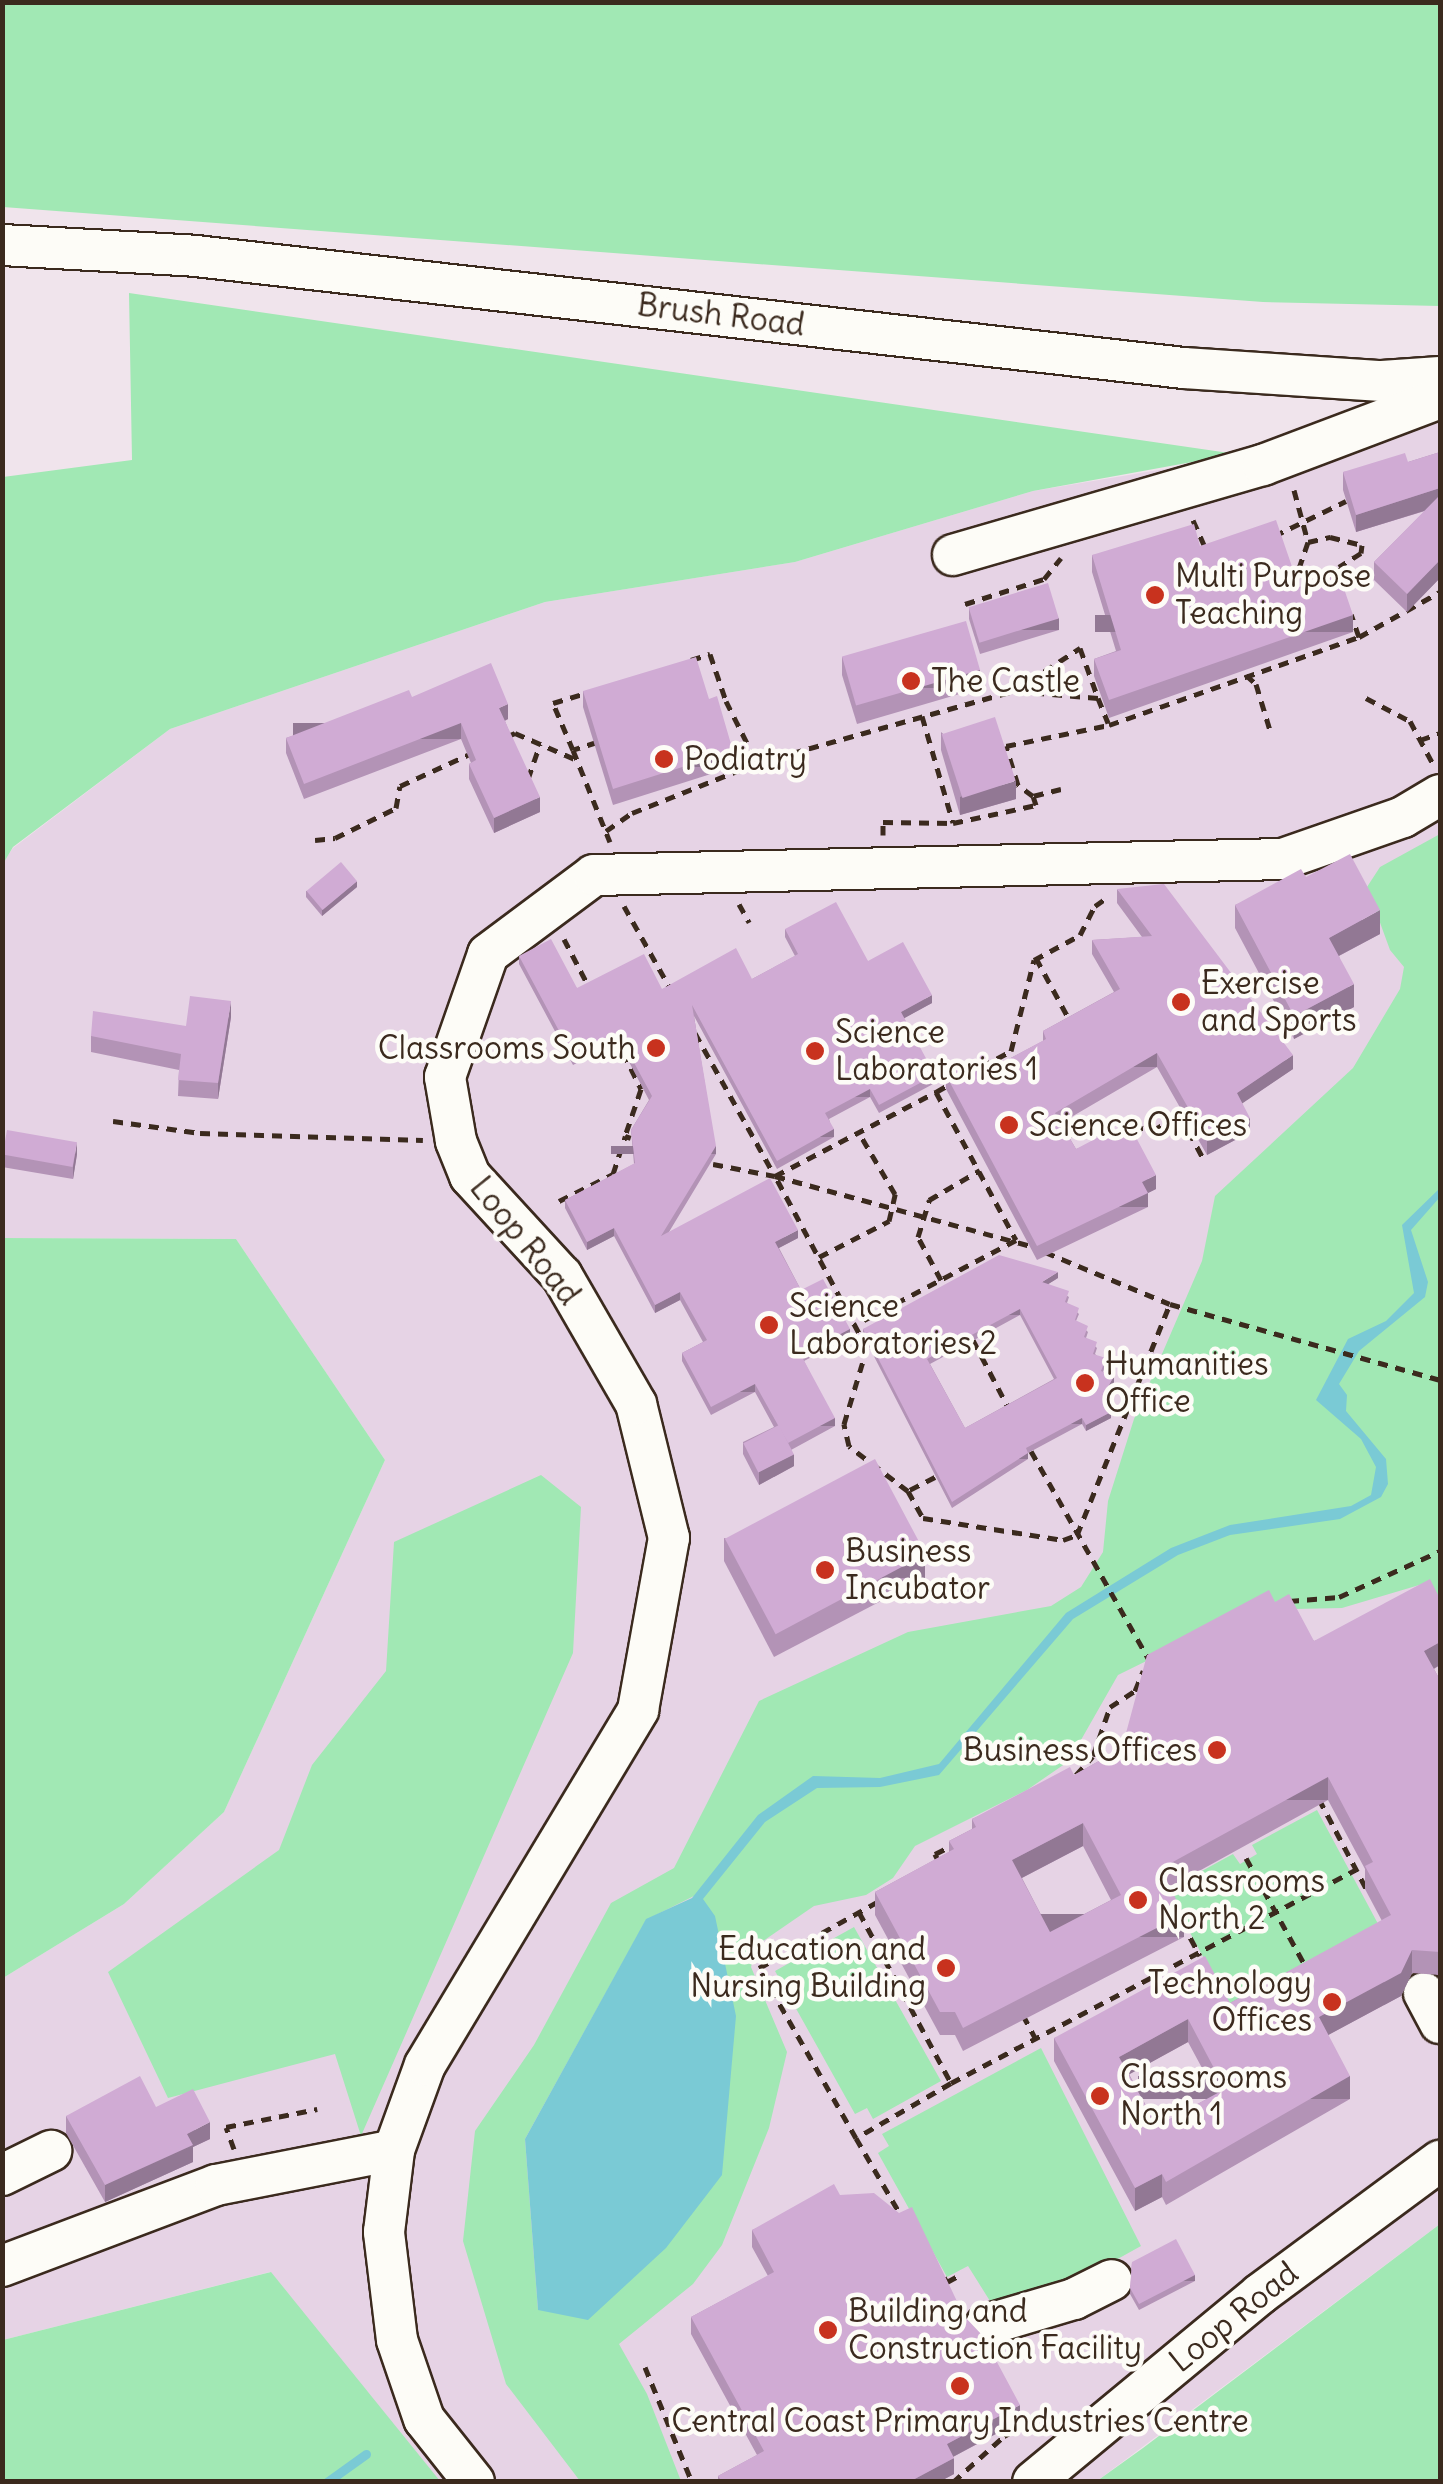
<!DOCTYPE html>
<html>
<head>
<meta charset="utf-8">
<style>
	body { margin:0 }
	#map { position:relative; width:1443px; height:2484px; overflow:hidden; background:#f0e4ec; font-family:Delius,sans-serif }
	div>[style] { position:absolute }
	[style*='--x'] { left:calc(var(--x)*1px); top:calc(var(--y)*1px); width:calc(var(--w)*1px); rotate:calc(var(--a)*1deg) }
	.built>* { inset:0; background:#e6d3e5 }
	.green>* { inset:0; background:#a1e8b4 }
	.water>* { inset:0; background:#7acad5 }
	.stream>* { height:9px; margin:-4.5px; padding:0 4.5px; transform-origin:4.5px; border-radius:4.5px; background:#7acad5 }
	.path>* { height:5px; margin-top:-2.5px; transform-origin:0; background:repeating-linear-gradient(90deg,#3b2a1e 0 10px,transparent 0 18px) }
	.roads { filter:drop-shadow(2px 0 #3b2a1e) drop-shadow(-2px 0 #3b2a1e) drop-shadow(0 2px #3b2a1e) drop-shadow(0 -2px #3b2a1e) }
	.minor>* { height:40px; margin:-20px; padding:0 20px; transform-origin:20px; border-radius:20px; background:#fdfcf7 }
	.wall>* { inset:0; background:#b393b6 }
	.shaded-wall>* { inset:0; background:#927894; transform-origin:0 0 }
	.building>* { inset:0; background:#d0abd4; transform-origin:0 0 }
	.dots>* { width:28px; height:28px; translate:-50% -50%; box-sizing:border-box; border:5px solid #fdfcf7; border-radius:50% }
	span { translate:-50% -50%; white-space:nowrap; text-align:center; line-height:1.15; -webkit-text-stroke:9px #fdfcf7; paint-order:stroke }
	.street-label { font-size:32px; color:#3b2a1e }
	.poi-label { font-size:32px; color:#3b2a1e }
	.left { translate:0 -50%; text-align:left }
	.right { translate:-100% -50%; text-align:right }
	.frame { position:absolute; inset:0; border:5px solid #3b2a1e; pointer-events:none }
</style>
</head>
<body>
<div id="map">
	<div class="built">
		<i style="clip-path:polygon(1440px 423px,1440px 2224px,1097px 2481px,438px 2481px,270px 2272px,3px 2340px,3px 1978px,124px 1904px,224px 1812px,385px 1460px,236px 1239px,3px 1238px,2px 864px,13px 848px,170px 729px,545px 602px,795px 562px,1033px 491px)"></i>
	</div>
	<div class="green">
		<i style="clip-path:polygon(3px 2px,1440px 3px,1440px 306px,1263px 302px,3px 207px)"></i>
		<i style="clip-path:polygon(129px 293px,1236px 454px,1033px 491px,795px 562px,545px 602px,170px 729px,13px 847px,3px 864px,3px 477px,132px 460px)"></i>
		<i style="clip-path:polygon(evenodd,1440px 834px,1440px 1610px,1426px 1583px,1342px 1608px,1250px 1610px,1118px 1675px,1069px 1761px,1027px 1790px,915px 1846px,893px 1878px,866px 1895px,814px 1906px,756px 1946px,751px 1967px,787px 2052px,769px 2128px,722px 2245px,693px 2284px,619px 2344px,647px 2394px,681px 2481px,580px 2481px,506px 2384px,463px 2241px,475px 2131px,534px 2045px,611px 1903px,674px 1868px,759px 1701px,908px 1632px,1051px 1606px,1081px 1587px,1103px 1552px,1108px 1501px,1134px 1419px,1202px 1261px,1215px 1196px,1353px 1068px,1400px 989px,1404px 967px,1390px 950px,1367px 887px,1380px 867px,1440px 834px,698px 1894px,538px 2310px,525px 2139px,646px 1920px,698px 1894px)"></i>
		<i style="clip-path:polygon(3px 1238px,236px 1239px,385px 1460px,224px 1812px,124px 1904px,3px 1978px)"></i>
		<i style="clip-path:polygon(541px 1475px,581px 1507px,573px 1653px,361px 2136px,335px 2054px,168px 2098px,108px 1972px,279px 1850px,312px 1765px,386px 1671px,394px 1542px)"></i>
		<i style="clip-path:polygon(1317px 1810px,1384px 1935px,1235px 2016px,1167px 1890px,1233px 1854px,1240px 1864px,1257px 1854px,1252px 1845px)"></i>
		<i style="clip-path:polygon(854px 1927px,941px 2081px,873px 2119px,867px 2108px,855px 2114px,775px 1971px)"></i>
		<i style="clip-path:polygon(1041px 2048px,1141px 2246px,1078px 2281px,995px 2309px,968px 2266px,947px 2277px,878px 2153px,889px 2146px,882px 2134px)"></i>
		<i style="clip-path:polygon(1440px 2224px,1440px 2481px,1097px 2481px,1143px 2448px)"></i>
		<i style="clip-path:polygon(271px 2272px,440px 2481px,3px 2481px,3px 2340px)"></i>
	</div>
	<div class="water">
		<i style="clip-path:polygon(1440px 1188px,1440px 1197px,1411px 1230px,1428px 1282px,1425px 1297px,1359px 1351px,1339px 1384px,1347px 1395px,1346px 1411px,1386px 1459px,1388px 1484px,1381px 1497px,1340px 1519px,1230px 1535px,1178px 1555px,1073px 1619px,939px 1775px,880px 1787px,817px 1788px,765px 1822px,703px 1899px,715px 1916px,736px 2016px,722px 2175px,666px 2248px,588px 2320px,538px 2310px,525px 2139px,646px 1919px,692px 1898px,758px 1815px,813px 1776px,880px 1778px,939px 1764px,1066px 1613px,1171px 1548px,1230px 1525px,1351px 1506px,1371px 1495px,1376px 1467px,1361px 1439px,1316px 1400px,1348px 1339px,1386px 1321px,1414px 1293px,1402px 1225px)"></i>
	</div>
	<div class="stream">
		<i style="--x:327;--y:2482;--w:48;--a:-35.7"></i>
	</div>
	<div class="path">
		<i style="--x:1294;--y:490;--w:54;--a:74.9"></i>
		<i style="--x:1308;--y:542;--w:39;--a:109"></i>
		<i style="--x:1193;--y:520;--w:30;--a:66"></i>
		<i style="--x:1274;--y:536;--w:80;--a:-25.9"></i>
		<i style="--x:1308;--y:542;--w:23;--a:-13"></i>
		<i style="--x:1330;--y:537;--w:33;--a:14"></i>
		<i style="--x:1362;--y:545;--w:8;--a:97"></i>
		<i style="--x:1361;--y:553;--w:26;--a:148"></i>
		<i style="--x:1339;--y:567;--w:18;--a:84"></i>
		<i style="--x:965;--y:604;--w:83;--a:-17.6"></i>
		<i style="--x:1044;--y:579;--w:27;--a:-51"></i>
		<i style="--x:1359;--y:637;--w:93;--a:-29.1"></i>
		<i style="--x:691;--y:660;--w:20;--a:-18"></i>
		<i style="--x:710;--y:654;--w:50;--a:71.2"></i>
		<i style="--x:1246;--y:675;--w:13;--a:42"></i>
		<i style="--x:1256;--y:684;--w:48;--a:73.1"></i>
		<i style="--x:1098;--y:698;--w:27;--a:68"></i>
		<i style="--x:1366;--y:698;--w:50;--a:27.6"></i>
		<i style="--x:1410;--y:721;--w:47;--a:61.8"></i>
		<i style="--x:726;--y:701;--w:69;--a:63.4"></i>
		<i style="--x:757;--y:763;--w:267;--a:-15.7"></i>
		<i style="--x:1014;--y:691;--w:79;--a:-33.1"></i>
		<i style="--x:1080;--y:648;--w:53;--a:70.2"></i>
		<i style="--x:1098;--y:698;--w:84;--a:-175.2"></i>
		<i style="--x:922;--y:716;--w:111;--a:73.8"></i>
		<i style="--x:506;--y:737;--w:10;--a:-24"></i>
		<i style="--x:515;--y:733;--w:68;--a:23.5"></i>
		<i style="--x:1420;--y:740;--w:21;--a:-19"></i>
		<i style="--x:597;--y:742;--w:25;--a:162"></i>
		<i style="--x:573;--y:750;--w:99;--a:68.1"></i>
		<i style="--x:573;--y:750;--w:51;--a:-113.1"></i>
		<i style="--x:553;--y:703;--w:34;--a:-17"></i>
		<i style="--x:528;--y:779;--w:37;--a:-71"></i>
		<i style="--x:1061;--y:789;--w:29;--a:166"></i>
		<i style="--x:1033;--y:796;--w:19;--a:-144"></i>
		<i style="--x:1018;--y:785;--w:41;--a:-107.1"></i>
		<i style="--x:1006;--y:746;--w:105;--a:-11.5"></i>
		<i style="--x:1109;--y:725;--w:265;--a:-19.4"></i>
		<i style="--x:1359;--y:637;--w:24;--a:-109"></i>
		<i style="--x:606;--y:831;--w:32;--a:-35"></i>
		<i style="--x:632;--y:813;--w:135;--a:-21.8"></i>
		<i style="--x:883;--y:835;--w:13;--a:-90"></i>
		<i style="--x:883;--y:822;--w:70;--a:0.8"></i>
		<i style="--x:953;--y:823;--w:85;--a:-12.2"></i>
		<i style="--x:1036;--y:805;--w:9;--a:-108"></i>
		<i style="--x:315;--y:840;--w:20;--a:-6"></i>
		<i style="--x:335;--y:838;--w:68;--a:-26.2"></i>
		<i style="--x:396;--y:808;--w:22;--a:-80"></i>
		<i style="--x:400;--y:786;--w:81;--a:-24.7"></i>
		<i style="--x:739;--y:904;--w:21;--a:61"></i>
		<i style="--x:624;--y:906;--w:94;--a:60.7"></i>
		<i style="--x:564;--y:939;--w:54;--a:62.5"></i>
		<i style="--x:1036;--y:958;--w:72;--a:61.6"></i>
		<i style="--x:695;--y:1033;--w:164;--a:60.8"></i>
		<i style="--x:615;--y:1036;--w:59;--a:63.9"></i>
		<i style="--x:641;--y:1089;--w:50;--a:108.8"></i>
		<i style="--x:981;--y:1067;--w:34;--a:-28"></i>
		<i style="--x:1011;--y:1051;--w:94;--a:-75.8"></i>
		<i style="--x:1034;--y:960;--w:52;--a:-28.5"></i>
		<i style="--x:1080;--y:935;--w:33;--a:-63"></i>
		<i style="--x:1095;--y:906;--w:16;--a:-35"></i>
		<i style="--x:936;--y:1092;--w:16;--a:-30"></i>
		<i style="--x:113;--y:1121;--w:88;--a:7.9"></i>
		<i style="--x:200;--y:1133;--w:223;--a:1.8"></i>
		<i style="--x:1062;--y:1137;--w:56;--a:-16.5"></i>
		<i style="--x:1116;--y:1121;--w:37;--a:16"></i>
		<i style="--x:1152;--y:1131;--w:32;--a:-30"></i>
		<i style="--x:1180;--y:1115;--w:51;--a:61.9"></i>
		<i style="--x:713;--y:1164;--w:63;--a:11"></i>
		<i style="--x:775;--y:1176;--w:182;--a:-27.6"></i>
		<i style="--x:936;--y:1092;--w:168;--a:61.6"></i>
		<i style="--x:1016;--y:1240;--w:182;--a:152.2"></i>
		<i style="--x:559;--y:1201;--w:60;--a:-26.6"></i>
		<i style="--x:613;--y:1174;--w:40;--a:-72"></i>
		<i style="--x:625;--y:1136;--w:6;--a:18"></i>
		<i style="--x:1045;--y:1252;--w:135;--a:22.6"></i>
		<i style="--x:1170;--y:1304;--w:280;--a:15.7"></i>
		<i style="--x:819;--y:1257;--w:79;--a:-27.2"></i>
		<i style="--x:889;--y:1221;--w:28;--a:-77"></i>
		<i style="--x:895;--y:1194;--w:71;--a:-120.5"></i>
		<i style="--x:941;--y:1280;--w:49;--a:-118.1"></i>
		<i style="--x:918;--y:1237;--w:39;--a:-73"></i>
		<i style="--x:929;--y:1200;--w:59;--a:-30.5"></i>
		<i style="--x:973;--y:1340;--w:76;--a:62.4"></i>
		<i style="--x:1031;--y:1451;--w:238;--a:60.5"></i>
		<i style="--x:935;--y:1477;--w:30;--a:153"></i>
		<i style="--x:908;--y:1491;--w:31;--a:61"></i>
		<i style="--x:923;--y:1518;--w:142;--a:8.9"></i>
		<i style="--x:1063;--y:1540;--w:15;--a:-20"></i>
		<i style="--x:1077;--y:1535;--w:249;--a:-68.1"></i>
		<i style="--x:908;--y:1491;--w:74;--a:-142.7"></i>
		<i style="--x:849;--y:1446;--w:23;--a:-103"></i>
		<i style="--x:844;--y:1424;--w:79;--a:-73.2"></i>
		<i style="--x:867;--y:1348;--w:195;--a:-118.1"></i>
		<i style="--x:775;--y:1176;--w:269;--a:15.3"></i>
		<i style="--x:1289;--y:1601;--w:50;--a:-4.6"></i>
		<i style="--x:1339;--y:1597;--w:111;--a:-24.5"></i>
		<i style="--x:1076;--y:1775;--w:25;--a:-48"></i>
		<i style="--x:1093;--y:1756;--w:52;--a:-70.9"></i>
		<i style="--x:1110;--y:1707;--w:30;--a:-33"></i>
		<i style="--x:1135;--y:1691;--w:22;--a:-68"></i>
		<i style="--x:1319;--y:1799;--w:101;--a:62.2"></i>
		<i style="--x:1246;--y:1858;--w:127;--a:61.2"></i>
		<i style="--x:939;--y:1862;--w:9;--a:-117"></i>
		<i style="--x:935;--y:1854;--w:20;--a:-27"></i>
		<i style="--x:859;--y:1912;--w:194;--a:61.7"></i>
		<i style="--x:951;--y:2083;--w:110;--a:149.9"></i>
		<i style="--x:856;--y:2138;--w:196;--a:-119.7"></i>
		<i style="--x:759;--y:1968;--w:137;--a:-29.2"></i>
		<i style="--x:1182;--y:1922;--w:38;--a:62"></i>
		<i style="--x:1023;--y:2015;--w:27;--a:62"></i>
		<i style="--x:951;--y:2083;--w:472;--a:-27.8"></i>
		<i style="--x:856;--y:2138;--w:91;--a:59.8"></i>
		<i style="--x:234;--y:2149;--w:23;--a:-110"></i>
		<i style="--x:226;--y:2127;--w:93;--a:-11.2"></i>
		<i style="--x:944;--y:2277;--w:6;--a:59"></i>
		<i style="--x:947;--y:2282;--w:13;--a:-29"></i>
		<i style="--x:645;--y:2367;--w:124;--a:67.8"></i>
		<i style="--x:953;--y:2482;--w:69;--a:-42"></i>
		<i style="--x:1004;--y:2436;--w:40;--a:-28"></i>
	</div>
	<div class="roads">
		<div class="minor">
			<i style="--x:2;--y:245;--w:194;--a:3.2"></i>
			<i style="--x:196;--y:256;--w:994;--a:6.47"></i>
			<i style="--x:1184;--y:368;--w:198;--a:3.8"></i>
			<i style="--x:1382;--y:381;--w:58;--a:-3.9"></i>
			<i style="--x:953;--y:555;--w:323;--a:-16.2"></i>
			<i style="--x:1263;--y:465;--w:189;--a:-20.7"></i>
			<i style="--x:1424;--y:1993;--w:34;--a:62"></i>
			<i style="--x:2;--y:2175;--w:55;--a:-26.1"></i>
			<i style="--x:2;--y:2266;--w:229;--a:-20.7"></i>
			<i style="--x:216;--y:2185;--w:181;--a:-11.1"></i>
			<i style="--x:986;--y:2325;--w:92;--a:-16.5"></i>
			<i style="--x:1074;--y:2299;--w:42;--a:-26.6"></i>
			<i style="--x:474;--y:2482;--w:80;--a:-128.4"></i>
			<i style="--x:424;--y:2419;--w:83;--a:-108.9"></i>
			<i style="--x:397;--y:2340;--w:109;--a:-96.9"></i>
			<i style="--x:384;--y:2232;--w:83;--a:-83"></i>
			<i style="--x:394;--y:2150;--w:90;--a:-70"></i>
			<i style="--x:425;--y:2065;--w:414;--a:-59"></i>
			<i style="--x:638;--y:1710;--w:175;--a:-79.8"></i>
			<i style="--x:669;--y:1538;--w:138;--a:-103.8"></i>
			<i style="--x:636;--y:1404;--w:148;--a:-120"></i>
			<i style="--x:562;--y:1276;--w:136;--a:-132.6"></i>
			<i style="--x:470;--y:1176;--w:38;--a:-112"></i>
			<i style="--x:456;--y:1141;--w:65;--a:-99.8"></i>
			<i style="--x:445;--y:1077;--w:130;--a:-70.7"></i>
			<i style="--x:488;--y:954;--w:132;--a:-36.7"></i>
			<i style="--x:594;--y:875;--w:689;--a:-1.33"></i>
			<i style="--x:1283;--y:859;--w:127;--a:-19.3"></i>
			<i style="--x:1403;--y:817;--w:43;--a:-30.7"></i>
			<i style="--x:1033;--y:2482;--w:295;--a:-39.6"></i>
			<i style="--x:1260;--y:2294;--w:224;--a:-36.5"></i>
		</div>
	</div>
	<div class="wall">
		<i style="clip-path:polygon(1440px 452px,1440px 578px,1407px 612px,1374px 580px,1374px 562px,1425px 511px,1356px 532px,1343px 490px,1343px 472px,1408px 462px)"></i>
		<i style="clip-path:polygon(1200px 546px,1299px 587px,1353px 632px,1109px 718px,1094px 676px,1094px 659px,1116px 651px,1092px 572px,1092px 555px)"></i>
		<i style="clip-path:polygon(969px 607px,1059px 630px,980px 654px,969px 619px)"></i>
		<i style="clip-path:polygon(842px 657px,980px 688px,857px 724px,842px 675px)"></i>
		<i style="clip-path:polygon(583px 691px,709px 699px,733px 767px,613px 805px,583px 707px)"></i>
		<i style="clip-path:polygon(412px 697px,508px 719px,505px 721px,540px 812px,494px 833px,469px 779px,469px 764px,471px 763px,461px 739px,304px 799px,286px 753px,286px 738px)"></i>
		<i style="clip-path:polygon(941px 732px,1016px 799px,960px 815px,941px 750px)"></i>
		<i style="clip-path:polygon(1306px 877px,1380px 934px,1339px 956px,1354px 1007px,1294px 1039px,1235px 928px,1235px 905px)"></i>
		<i style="clip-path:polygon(357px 887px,322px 916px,306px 897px,306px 891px)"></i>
		<i style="clip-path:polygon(1117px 889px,1293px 1069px,1242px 1103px,1250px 1132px,1207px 1155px,1157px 1067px,1061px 1123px,1076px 1149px,1115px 1136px,1156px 1189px,1148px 1193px,1148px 1207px,1037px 1260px,946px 1089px,946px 1075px,990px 1069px,1043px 1041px,1043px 1031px,1114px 992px,1092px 954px,1092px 940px,1142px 937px,1117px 903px)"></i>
		<i style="clip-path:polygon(785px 929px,868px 961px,932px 1003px,904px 1018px,935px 1083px,879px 1113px,870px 1097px,829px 1119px,834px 1137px,777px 1169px,694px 1016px,716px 1154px,669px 1232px,798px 1238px,779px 1248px,801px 1290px,850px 1337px,804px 1361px,835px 1426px,791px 1450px,794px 1466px,759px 1485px,743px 1454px,743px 1442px,774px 1427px,755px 1392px,711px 1415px,682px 1361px,682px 1353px,703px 1342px,680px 1300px,655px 1313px,614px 1236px,587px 1250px,565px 1208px,565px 1200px,634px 1164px,631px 1130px,649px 1100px,618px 1041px,573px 1065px,519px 964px,519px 956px,577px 988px,662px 989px,752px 979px,795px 956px,785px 937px)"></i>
		<i style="clip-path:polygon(231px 1017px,218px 1099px,178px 1096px,179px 1070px,91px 1052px,91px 1036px,186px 1026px)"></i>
		<i style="clip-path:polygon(77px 1154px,73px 1179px,2px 1167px,2px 1155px)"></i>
		<i style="clip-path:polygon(evenodd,1058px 1278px,1048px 1284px,1069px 1297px,1067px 1303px,1079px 1314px,1076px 1321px,1088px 1332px,1086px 1338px,1097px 1348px,1095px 1354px,1106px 1364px,1103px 1372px,1114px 1382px,1105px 1399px,1111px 1418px,1086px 1431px,1082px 1424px,1028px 1453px,1028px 1459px,952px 1508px,863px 1335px,863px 1329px,1058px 1278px,1020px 1315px,1054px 1379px,965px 1428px,930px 1364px,1020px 1315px)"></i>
		<i style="clip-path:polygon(724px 1538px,925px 1578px,774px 1657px,724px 1561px)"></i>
		<i style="clip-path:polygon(evenodd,1440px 1599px,1440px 1665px,1434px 1669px,1440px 1680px,1440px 1975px,1412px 1973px,1401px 1996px,1328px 2035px,1350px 2099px,1166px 2205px,1162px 2197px,1135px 2211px,1054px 2061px,1054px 2038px,1230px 2003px,1382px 1921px,1365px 1889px,1365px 1869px,1328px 1800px,1170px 1887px,1184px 1937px,963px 2051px,955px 2035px,940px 2035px,875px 1915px,875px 1892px,949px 1852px,949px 1841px,972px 1829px,972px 1819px,1074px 1775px,1122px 1748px,1275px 1602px,1314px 1641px,1440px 1599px,1083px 1846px,1111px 1900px,1050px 1932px,1022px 1878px,1083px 1846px,1440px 1599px,1188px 2042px,1216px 2094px,1157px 2126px,1129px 2074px,1188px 2042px)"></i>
		<i style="clip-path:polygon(156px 2107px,210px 2139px,193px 2147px,193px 2162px,105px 2202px,66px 2133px,66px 2116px)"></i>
		<i style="clip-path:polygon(840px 2195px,964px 2316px,1020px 2421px,953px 2457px,954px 2474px,939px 2482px,718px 2482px,718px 2476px,757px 2455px,691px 2334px,691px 2317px,768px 2276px,752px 2247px,752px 2230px)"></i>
		<i style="clip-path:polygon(1132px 2262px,1195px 2281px,1139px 2310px,1130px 2294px)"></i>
	</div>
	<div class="shaded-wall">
		<i style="clip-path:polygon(1440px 488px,1440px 506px,1356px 532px,1356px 515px)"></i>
		<i style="clip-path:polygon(1440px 560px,1440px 578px,1407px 612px,1407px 594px)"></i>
		<i style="left:1353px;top:615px;width:17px;height:258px;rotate:90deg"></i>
		<i style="left:1059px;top:618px;width:12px;height:83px;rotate:90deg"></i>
		<i style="left:980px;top:670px;width:18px;height:128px;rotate:90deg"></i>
		<i style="clip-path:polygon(508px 704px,508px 719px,499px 723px,499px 708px)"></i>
		<i style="left:461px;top:723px;width:16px;height:168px;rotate:90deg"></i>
		<i style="left:733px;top:751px;width:16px;height:126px;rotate:90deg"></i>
		<i style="clip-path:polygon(1016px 781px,1016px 799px,960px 815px,960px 797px)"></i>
		<i style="clip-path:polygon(540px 797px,540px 812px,494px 833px,494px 818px)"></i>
		<i style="clip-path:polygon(357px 881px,357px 887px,322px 916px,322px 910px)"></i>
		<i style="clip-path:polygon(1380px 910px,1380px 934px,1329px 961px,1329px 938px)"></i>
		<i style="clip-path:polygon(1354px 984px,1354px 1007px,1294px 1039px,1294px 1016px)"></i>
		<i style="clip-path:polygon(932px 995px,932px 1003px,901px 1020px,901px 1012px)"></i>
		<i style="clip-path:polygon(231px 1001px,231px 1017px,218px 1099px,218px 1083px)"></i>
		<i style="left:618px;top:1033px;width:8px;height:51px;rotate:90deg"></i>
		<i style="left:1157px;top:1053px;width:14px;height:118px;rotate:90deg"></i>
		<i style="clip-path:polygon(1293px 1055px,1293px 1069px,1237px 1107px,1237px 1093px)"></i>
		<i style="left:935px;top:1075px;width:8px;height:64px;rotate:90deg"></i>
		<i style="left:870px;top:1089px;width:8px;height:51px;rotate:90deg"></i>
		<i style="clip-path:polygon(1250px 1118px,1250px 1132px,1207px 1155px,1207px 1141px)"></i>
		<i style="left:834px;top:1129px;width:8px;height:65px;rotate:90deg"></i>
		<i style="clip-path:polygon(77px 1142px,77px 1154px,73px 1179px,73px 1167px)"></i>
		<i style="left:716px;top:1146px;width:8px;height:105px;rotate:90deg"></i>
		<i style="clip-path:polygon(1156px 1175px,1156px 1189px,1142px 1196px,1142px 1182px)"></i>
		<i style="left:1148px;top:1193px;width:14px;height:123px;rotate:90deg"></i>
		<i style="clip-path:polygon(614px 1228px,614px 1236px,587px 1250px,587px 1242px)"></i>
		<i style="clip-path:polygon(798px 1230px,798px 1238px,775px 1250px,775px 1242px)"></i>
		<i style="clip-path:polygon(1058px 1272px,1058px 1278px,1042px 1288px,1042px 1282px)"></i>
		<i style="clip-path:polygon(680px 1292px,680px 1300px,655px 1313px,655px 1305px)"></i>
		<i style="left:1020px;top:1309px;width:6px;height:106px;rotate:90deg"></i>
		<i style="left:850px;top:1329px;width:8px;height:55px;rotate:90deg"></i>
		<i style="clip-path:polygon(1114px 1376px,1114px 1382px,1103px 1402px,1103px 1396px)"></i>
		<i style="left:755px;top:1384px;width:8px;height:50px;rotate:90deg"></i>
		<i style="clip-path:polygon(1111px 1412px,1111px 1418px,1086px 1431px,1086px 1425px)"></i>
		<i style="left:835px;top:1418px;width:8px;height:55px;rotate:90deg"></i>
		<i style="left:1082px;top:1418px;width:6px;height:64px;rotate:90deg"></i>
		<i style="left:1028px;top:1453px;width:6px;height:90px;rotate:90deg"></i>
		<i style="clip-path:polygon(794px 1454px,794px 1466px,759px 1485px,759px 1472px)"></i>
		<i style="left:925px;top:1555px;width:23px;height:170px;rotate:90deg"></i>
		<i style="clip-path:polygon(1440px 1642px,1440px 1665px,1424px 1674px,1424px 1651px)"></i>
		<i style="left:1328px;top:1777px;width:23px;height:192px;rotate:90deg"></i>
		<i style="clip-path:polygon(1083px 1823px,1083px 1846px,1012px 1883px,1012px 1860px)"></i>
		<i style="left:1184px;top:1914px;width:23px;height:249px;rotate:90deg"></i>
		<i style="clip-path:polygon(1412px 1950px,1412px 1973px,1401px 1996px,1319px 2040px,1319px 2017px)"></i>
		<i style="clip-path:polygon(1188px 2019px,1188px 2042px,1119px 2080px,1119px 2057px)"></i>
		<i style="left:1350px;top:2076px;width:23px;height:212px;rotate:90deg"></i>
		<i style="clip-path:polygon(210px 2122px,210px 2139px,193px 2147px,193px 2162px,105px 2202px,105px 2185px,187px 2134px)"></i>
		<i style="clip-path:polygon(1162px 2174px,1162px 2197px,1135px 2211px,1135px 2188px)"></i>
		<i style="left:1195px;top:2275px;width:6px;height:63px;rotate:90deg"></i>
		<i style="clip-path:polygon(1020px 2405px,1020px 2421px,947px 2460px,947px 2444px)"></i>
		<i style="clip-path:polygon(954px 2458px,954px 2474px,939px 2482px,909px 2482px)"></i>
	</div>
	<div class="building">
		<i style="clip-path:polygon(1440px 452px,1440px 488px,1356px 515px,1343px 472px,1405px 453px,1408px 462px)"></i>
		<i style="clip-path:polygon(1440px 495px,1440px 560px,1407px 594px,1374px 562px)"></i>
		<i style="clip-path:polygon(1276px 520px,1299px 587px,1339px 574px,1353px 615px,1109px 700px,1094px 659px,1121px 650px,1092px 555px,1194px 524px,1200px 546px)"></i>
		<i style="left:1048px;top:583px;width:37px;height:83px;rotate:73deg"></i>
		<i style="left:966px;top:621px;width:51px;height:129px;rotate:74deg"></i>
		<i style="clip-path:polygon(696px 657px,709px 699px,717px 696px,733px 751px,613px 789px,583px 691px)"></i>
		<i style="clip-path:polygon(491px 663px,508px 704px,499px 708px,540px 797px,494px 818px,469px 764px,476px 760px,461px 723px,304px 784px,286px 738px,409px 690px,412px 697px)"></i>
		<i style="left:995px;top:717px;width:67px;height:56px;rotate:72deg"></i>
		<i style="clip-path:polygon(1350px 854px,1380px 910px,1329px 938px,1354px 984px,1294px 1016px,1235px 905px,1301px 869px,1306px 877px)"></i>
		<i style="left:341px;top:862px;width:25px;height:45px;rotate:50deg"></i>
		<i style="clip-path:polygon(1164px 884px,1293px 1055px,1237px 1093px,1250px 1118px,1207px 1141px,1157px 1053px,1055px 1113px,1076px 1149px,1112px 1130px,1115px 1136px,1131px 1128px,1156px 1175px,1142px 1182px,1148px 1193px,1037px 1246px,946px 1075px,982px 1056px,990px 1069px,1046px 1039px,1043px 1031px,1120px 989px,1092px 940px,1152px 936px,1117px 889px)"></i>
		<i style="clip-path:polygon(836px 902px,868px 961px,903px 942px,932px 995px,901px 1012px,935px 1075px,879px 1105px,870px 1089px,825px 1113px,834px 1129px,777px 1161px,692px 1005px,716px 1146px,661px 1236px,770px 1178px,798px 1230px,775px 1242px,801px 1290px,823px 1279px,850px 1329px,801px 1355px,835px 1418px,788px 1443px,755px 1384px,711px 1407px,682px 1353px,707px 1340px,680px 1292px,655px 1305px,614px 1228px,587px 1242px,565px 1200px,635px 1163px,631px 1130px,652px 1096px,618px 1033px,573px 1057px,519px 956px,551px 939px,577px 988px,644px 954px,662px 989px,736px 948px,752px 979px,798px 954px,785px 929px)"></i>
		<i style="clip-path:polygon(190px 996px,231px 1001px,218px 1083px,178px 1080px,181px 1054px,91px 1036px,93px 1011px,186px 1026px)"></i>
		<i style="left:7px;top:1130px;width:71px;height:25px;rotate:10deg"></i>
		<i style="clip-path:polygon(evenodd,999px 1255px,1058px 1272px,1042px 1282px,1069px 1291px,1065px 1302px,1079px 1308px,1075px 1320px,1088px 1326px,1084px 1337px,1097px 1342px,1093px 1354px,1106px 1358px,1101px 1371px,1114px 1376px,1103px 1396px,1111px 1412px,1086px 1425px,1082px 1418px,1026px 1448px,1028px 1453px,952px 1502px,863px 1329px,999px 1255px,1020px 1309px,1057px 1378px,965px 1428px,927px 1359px,1020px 1309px)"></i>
		<i style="left:779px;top:1425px;width:33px;height:40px;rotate:63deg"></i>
		<i style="left:875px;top:1459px;width:108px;height:170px;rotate:62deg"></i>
		<i style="clip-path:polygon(evenodd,1430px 1579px,1440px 1599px,1440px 1642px,1424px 1651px,1440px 1680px,1440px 1952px,1412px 1950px,1401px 1973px,1319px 2017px,1350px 2076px,1166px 2182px,1162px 2174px,1135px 2188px,1054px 2038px,1205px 1956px,1230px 2003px,1391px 1915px,1365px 1866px,1373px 1862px,1328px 1777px,1160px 1869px,1184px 1914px,963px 2028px,955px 2012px,940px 2012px,875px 1892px,954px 1849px,949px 1841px,976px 1827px,972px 1819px,1070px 1767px,1074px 1775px,1122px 1748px,1147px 1655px,1269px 1590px,1275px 1602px,1289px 1594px,1314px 1641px,1430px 1579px,1083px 1823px,1121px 1895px,1050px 1932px,1012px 1860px,1083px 1823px,1430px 1579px,1188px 2019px,1225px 2089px,1157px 2126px,1119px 2057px,1188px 2019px)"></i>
		<i style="clip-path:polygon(140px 2076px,156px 2107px,193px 2089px,210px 2122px,187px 2134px,193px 2145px,105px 2185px,66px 2116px)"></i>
		<i style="clip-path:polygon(834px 2184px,840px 2195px,874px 2193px,899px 2213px,912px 2207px,964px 2316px,983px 2336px,1020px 2405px,947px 2444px,954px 2458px,909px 2482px,722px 2482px,718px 2476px,764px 2451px,691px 2317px,774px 2272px,752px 2230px)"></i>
		<i style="clip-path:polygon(1176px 2239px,1195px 2275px,1139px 2304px,1130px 2288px,1132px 2262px)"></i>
	</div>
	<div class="dots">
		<i style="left:1155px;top:595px;background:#c8321e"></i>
		<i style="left:911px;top:681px;background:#c8321e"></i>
		<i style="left:664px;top:759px;background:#c8321e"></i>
		<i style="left:1181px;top:1002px;background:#c8321e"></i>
		<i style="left:656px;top:1048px;background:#c8321e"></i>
		<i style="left:815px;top:1051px;background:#c8321e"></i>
		<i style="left:1009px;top:1125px;background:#c8321e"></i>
		<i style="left:769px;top:1325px;background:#c8321e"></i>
		<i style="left:1085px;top:1383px;background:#c8321e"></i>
		<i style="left:825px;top:1570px;background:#c8321e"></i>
		<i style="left:1217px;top:1750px;background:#c8321e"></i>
		<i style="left:1138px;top:1900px;background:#c8321e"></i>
		<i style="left:946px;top:1968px;background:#c8321e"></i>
		<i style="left:1332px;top:2002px;background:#c8321e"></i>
		<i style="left:1100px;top:2096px;background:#c8321e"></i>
		<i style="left:828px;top:2330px;background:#c8321e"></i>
		<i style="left:960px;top:2386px;background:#c8321e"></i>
	</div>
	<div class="street-label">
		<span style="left:721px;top:315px;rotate:7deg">Brush Road</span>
		<span style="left:525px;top:1241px;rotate:51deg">Loop Road</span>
		<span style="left:1234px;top:2317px;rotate:-39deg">Loop Road</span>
	</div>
	<div class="poi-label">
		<span class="left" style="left:1175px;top:595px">Multi Purpose<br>Teaching</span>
		<span class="left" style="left:931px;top:681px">The Castle</span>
		<span class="left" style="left:684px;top:759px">Podiatry</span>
		<span class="left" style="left:1201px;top:1002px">Exercise<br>and Sports</span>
		<span class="left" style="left:835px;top:1051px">Science<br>Laboratories 1</span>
		<span class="right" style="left:636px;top:1048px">Classrooms South</span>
		<span class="left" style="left:1029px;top:1125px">Science Offices</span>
		<span class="left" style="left:789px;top:1325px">Science<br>Laboratories 2</span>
		<span class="left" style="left:1105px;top:1383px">Humanities<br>Office</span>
		<span class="left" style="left:845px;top:1570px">Business<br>Incubator</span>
		<span class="right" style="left:1197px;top:1750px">Business Offices</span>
		<span class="left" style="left:1158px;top:1900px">Classrooms<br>North 2</span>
		<span class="right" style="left:926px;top:1968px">Education and<br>Nursing Building</span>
		<span class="right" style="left:1312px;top:2002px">Technology<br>Offices</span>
		<span class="left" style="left:1120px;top:2096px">Classrooms<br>North 1</span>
		<span class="left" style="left:848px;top:2330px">Building and<br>Construction Facility</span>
		<span style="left:960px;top:2421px">Central Coast Primary Industries Centre</span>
	</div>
	<div class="frame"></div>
</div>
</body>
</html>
